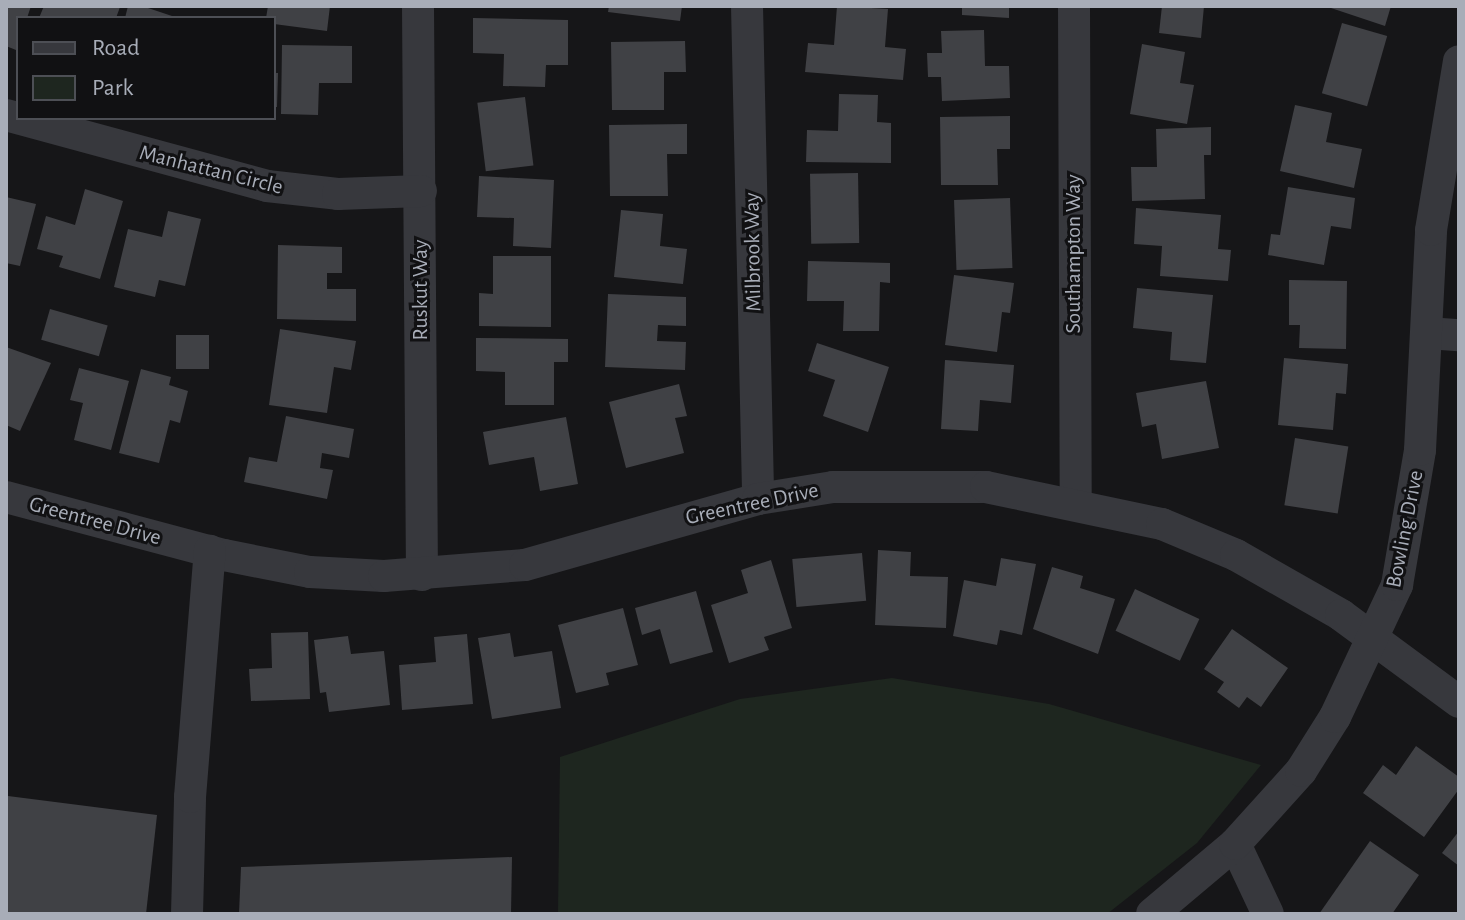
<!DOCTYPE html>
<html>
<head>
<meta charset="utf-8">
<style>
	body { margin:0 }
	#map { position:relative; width:1465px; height:920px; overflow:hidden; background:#161618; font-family:"Alegreya Sans",sans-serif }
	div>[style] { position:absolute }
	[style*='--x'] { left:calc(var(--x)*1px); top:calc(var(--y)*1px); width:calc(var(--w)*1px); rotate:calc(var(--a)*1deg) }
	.green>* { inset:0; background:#1e261f }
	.building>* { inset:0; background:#404145; transform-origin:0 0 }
	.minor>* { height:32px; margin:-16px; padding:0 16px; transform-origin:16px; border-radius:16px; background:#37383d }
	span { translate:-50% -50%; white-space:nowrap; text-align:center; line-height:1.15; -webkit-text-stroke:6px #111113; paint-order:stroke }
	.street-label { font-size:22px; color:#a8adb8 }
	.frame { position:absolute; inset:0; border:8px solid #a8adb8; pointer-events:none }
	.legend { position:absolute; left:16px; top:16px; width:260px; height:104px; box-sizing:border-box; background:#111113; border:2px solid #4d4f55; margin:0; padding:10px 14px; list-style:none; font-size:24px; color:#a8adb8 }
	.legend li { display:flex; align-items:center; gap:16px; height:40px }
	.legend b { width:40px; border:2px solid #4d4f55 }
</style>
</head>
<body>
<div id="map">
	<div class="green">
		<i style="clip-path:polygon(892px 678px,1049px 704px,1261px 765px,1197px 843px,1107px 914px,558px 914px,560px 757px,740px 699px)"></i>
	</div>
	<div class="building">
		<i style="clip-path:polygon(6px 6px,31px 6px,27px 18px,18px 18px,16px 50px,6px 46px)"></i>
		<i style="clip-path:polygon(44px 6px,118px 6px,120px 7px,116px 18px,39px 18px)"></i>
		<i style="clip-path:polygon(128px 6px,142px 6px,178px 18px,125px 18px)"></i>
		<i style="clip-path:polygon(268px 6px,330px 6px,327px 31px,274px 24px,274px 18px,266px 18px)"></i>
		<i style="clip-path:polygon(609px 6px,682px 6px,680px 21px,608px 12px)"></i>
		<i style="clip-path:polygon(837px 6px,888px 9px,885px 47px,906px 49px,903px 80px,805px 72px,808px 43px,834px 45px)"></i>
		<i style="clip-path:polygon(962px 6px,1009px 6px,1009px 18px,962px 15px)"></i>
		<i style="clip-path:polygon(1162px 6px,1204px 6px,1201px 38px,1159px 33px)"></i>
		<i style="clip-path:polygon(1325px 6px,1391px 6px,1385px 26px)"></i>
		<i style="clip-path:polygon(473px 18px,568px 20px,568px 65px,546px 65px,545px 87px,503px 86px,504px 54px,473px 53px)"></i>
		<i style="left:1342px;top:23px;width:47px;height:73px;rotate:16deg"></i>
		<i style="clip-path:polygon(984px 30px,985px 66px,1009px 66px,1010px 98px,942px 101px,941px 77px,928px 77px,927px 53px,942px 53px,941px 31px)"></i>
		<i style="clip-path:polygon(685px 41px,686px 72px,664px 72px,664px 110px,612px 110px,611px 42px)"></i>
		<i style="clip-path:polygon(1142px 44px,1185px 52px,1180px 83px,1194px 85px,1187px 124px,1130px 114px)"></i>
		<i style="clip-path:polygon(282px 45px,352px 46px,352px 83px,319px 83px,318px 115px,281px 114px)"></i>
		<i style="clip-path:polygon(274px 73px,278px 73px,277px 107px,274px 107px)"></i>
		<i style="clip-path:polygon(839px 94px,878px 95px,877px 122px,891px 123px,891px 163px,806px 162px,807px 130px,838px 131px)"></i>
		<i style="left:525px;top:97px;width:69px;height:48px;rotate:83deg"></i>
		<i style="clip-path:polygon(1295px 105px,1332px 113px,1326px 142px,1362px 149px,1354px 188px,1280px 171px)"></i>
		<i style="clip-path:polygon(1010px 116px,1010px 149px,997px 149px,998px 185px,941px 185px,940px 117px)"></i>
		<i style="clip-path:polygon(687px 124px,687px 154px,667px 154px,668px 196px,610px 196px,609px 125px)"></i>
		<i style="clip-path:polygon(1211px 127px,1211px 155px,1204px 155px,1205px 199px,1132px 201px,1131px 167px,1157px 167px,1156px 129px)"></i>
		<i style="left:858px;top:173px;width:70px;height:48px;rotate:89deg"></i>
		<i style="clip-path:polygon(479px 176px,554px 180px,551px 248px,513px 246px,514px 218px,477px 217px)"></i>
		<i style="clip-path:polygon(1288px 187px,1355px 198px,1351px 229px,1331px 226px,1324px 265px,1268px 255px,1271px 234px,1280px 235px)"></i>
		<i style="clip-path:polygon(85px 189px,123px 201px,100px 279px,59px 267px,63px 256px,37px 249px,46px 216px,75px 225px)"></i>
		<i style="clip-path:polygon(6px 197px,36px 204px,20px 266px,6px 263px)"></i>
		<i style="left:1010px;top:198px;width:70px;height:56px;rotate:88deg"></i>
		<i style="clip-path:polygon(1136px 208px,1221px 215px,1218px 249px,1231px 250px,1228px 281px,1160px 276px,1162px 246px,1134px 244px)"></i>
		<i style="clip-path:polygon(621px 210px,663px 214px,660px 246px,687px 249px,683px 284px,614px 277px)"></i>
		<i style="clip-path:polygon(168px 211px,201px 219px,185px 286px,159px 280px,155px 297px,114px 287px,128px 229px,162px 237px)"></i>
		<i style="clip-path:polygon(278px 245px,342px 247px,342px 273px,327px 273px,327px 289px,356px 289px,356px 321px,277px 319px)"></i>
		<i style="clip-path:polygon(493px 256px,551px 256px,551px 327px,479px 326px,479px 293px,493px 294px)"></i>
		<i style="clip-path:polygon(808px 261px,890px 263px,890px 283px,880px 282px,879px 331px,843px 331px,844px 301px,807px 301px)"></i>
		<i style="clip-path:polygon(954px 275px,1014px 283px,1010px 313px,1002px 312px,997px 352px,945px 345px)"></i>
		<i style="clip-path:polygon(1289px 280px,1347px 281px,1346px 349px,1299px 348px,1300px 325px,1289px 325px)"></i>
		<i style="clip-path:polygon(1137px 288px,1213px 295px,1206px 363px,1170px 360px,1172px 332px,1133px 328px)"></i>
		<i style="clip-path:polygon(608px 294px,686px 297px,686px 326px,658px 325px,657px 341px,686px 342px,685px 370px,605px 367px)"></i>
		<i style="left:50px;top:309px;width:60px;height:32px;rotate:16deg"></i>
		<i style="clip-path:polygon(280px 329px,356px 341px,351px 370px,334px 367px,327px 413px,269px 405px)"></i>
		<i style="left:176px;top:335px;width:33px;height:34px"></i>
		<i style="clip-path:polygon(476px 338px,568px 339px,568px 362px,554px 362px,554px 405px,505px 405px,505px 372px,476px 371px)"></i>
		<i style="clip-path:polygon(817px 343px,889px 367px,868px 432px,823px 416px,835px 380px,808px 371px)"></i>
		<i style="clip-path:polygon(6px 347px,51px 363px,20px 431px,6px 425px)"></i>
		<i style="clip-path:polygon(1284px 358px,1348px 364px,1346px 394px,1336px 393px,1333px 430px,1278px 425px)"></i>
		<i style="clip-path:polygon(945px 360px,1014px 365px,1011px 403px,980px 400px,978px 431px,941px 429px)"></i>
		<i style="clip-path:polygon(79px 368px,129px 381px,111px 450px,74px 440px,83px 403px,70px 400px)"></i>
		<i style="clip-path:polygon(141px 369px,171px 377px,169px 385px,188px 391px,180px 423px,170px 420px,159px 463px,119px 453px)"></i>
		<i style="clip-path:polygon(1206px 381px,1219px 448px,1162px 459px,1156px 424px,1142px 427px,1136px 393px)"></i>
		<i style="clip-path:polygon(679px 384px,687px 416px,675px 418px,684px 453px,626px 468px,609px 402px)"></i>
		<i style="clip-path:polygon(286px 416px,354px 429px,349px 458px,322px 453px,320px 468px,333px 470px,327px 499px,244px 482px,249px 457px,277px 462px)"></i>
		<i style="clip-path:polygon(566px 417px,578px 484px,540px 491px,534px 457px,489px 465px,483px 432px)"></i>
		<i style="left:1295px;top:438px;width:54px;height:68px;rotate:9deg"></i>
		<i style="clip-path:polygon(878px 550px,911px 552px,910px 576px,948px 577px,946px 628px,875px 625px)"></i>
		<i style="left:862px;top:553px;width:48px;height:70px;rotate:85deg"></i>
		<i style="clip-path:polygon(1001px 558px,1036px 564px,1022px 635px,1000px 630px,997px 645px,953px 636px,964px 580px,996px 586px)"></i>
		<i style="clip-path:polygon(771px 560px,792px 628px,764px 637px,769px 650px,729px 663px,711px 605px,748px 593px,741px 570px)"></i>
		<i style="clip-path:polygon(1052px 567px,1083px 576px,1080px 588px,1115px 599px,1098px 654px,1033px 629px)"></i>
		<i style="left:1135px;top:589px;width:71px;height:46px;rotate:25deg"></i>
		<i style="clip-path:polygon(696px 591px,713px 652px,670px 664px,660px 629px,642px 635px,635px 608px)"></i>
		<i style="clip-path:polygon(623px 608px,638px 665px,606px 673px,609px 685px,576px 693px,558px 625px)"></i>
		<i style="clip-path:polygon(1232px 629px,1288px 668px,1261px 707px,1247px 697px,1239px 708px,1217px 692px,1224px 682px,1204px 669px)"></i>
		<i style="clip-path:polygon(308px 632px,310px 699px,251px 701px,249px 669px,272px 668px,271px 633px)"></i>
		<i style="clip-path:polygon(510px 633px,514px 657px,552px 651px,561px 708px,492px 719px,478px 638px)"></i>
		<i style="clip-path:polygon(467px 634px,473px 704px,402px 710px,399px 665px,436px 662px,434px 637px)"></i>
		<i style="clip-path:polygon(348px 636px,351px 654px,384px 651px,390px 705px,329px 712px,326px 692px,320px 693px,314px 640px)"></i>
		<i style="clip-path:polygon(1416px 746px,1459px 777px,1459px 789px,1424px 837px,1363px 793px,1383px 765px,1396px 775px)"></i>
		<i style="clip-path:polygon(8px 796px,157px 815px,146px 914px,6px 914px)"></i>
		<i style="clip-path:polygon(1459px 831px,1459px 866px,1442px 853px)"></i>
		<i style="clip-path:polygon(1370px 841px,1419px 875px,1392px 914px,1319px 914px)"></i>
		<i style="clip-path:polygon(512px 857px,511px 914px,239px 914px,241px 867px)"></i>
	</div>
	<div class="minor">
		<i style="--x:418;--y:6;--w:569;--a:89.6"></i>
		<i style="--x:747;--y:6;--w:493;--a:88.7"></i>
		<i style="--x:1074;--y:6;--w:496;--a:89.8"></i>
		<i style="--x:6;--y:115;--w:270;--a:15.2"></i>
		<i style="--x:267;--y:186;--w:71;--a:6.4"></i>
		<i style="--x:338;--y:194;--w:83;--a:-2.1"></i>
		<i style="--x:1427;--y:333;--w:32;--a:4"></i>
		<i style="--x:6;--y:497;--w:226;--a:14.9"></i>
		<i style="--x:224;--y:555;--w:88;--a:11.2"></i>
		<i style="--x:310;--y:572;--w:74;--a:3.1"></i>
		<i style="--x:384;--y:576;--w:141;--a:-4.5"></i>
		<i style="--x:525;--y:565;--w:242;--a:-15.8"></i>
		<i style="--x:758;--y:499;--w:76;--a:-9.1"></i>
		<i style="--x:833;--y:487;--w:153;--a:0"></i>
		<i style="--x:986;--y:487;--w:180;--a:11.9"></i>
		<i style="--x:1162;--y:524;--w:80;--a:22.7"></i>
		<i style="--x:1236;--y:555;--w:121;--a:29.7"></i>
		<i style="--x:1341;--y:615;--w:147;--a:36.4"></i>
		<i style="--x:1235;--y:844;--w:77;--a:64.8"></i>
		<i style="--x:187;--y:914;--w:117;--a:-88.5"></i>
		<i style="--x:190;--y:797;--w:247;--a:-85.4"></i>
		<i style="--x:1152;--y:914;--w:109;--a:-40.1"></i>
		<i style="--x:1235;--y:844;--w:98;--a:-47.9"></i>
		<i style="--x:1301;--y:771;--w:64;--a:-57.8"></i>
		<i style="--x:1335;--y:717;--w:146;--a:-64.8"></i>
		<i style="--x:1397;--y:585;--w:137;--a:-80.3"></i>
		<i style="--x:1420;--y:450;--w:220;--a:-87.1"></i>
		<i style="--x:1431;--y:230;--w:171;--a:-80.6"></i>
	</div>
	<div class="street-label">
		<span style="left:211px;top:170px;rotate:14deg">Manhattan Circle</span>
		<span style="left:753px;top:252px;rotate:-91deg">Milbrook Way</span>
		<span style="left:1074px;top:254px;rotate:-90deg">Southampton Way</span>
		<span style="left:421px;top:290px;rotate:-90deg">Ruskut Way</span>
		<span style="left:752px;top:504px;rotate:-12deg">Greentree Drive</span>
		<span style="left:95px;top:521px;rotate:15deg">Greentree Drive</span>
		<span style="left:1405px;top:529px;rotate:-79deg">Bowling Drive</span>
	</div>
	<div class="frame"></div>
	<ul class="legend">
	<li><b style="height:10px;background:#37383d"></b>Road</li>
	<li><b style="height:22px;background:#1e261f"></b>Park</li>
	</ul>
</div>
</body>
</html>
